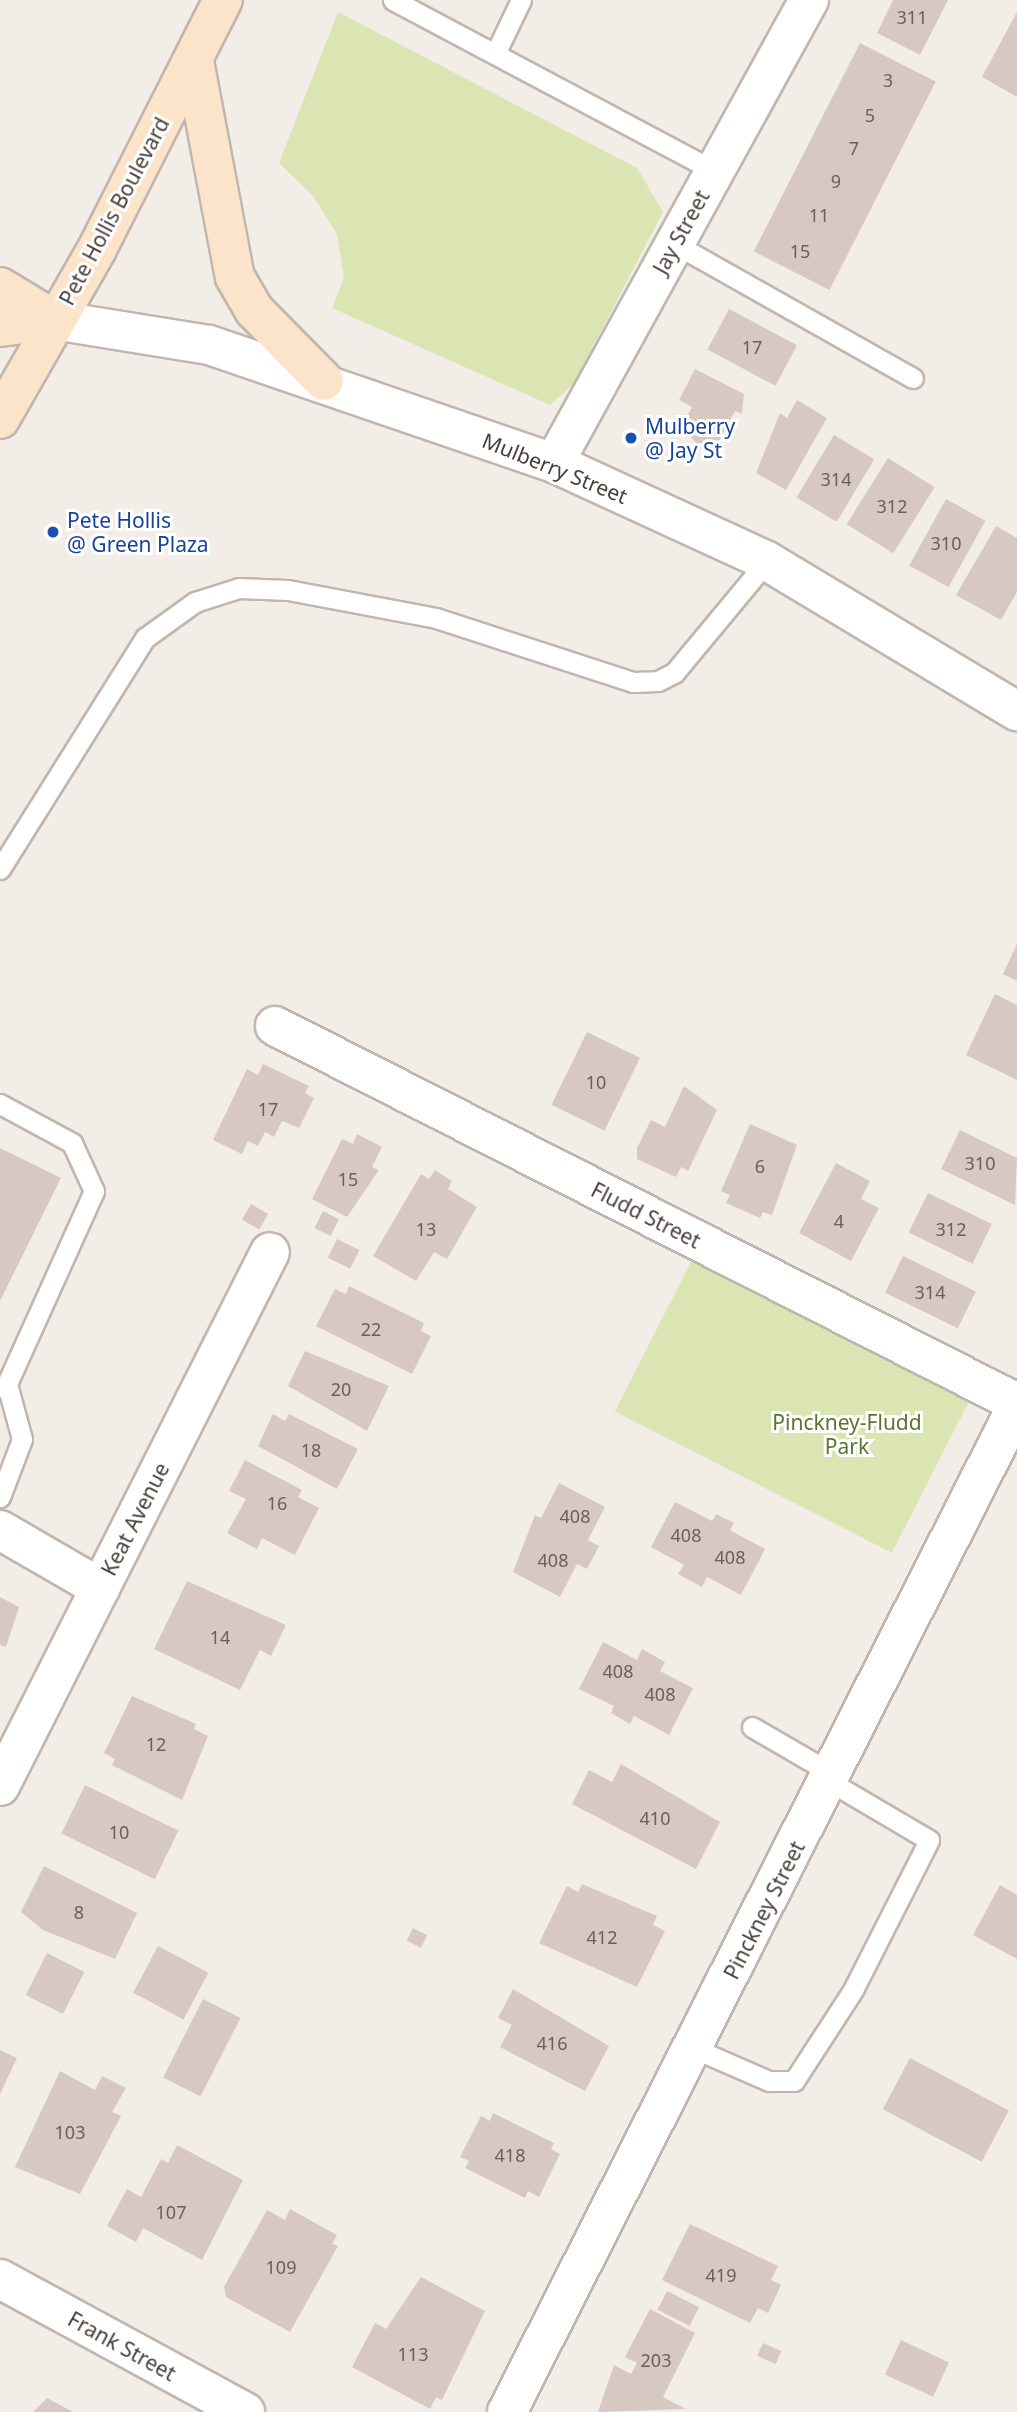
<!DOCTYPE html>
<html>
<head>
<meta charset="utf-8">
<style>
	body { margin:0 }
	#map { position:relative; width:1017px; height:2412px; overflow:hidden; background:#f3ede8; font-family:"Noto Sans",sans-serif }
	div>[style] { position:absolute }
	[style*='--x'] { left:calc(var(--x)*1px); top:calc(var(--y)*1px); width:calc(var(--w)*1px); rotate:calc(var(--a)*1deg) }
	.green>* { inset:0; background:#dae5b3; transform-origin:0 0 }
	.building>* { inset:0; background:#d7c9c1; transform-origin:0 0 }
	.roads { filter:drop-shadow(2px 0 #c1b6ae) drop-shadow(-2px 0 #c1b6ae) drop-shadow(0 2px #c1b6ae) drop-shadow(0 -2px #c1b6ae) }
	.lane>* { height:19px; margin:-9.5px; padding:0 9.5px; transform-origin:9.5px; border-radius:9.5px; background:#fff }
	.street>* { height:38px; margin:-19px; padding:0 19px; transform-origin:19px; border-radius:19px; background:#fff }
	.secondary>* { height:38px; margin:-19px; padding:0 19px; transform-origin:19px; border-radius:19px; background:#fbe4ca }
	.dots>* { width:19px; height:19px; translate:-50% -50%; box-sizing:border-box; border:4px solid #fff; border-radius:50% }
	span { translate:-50% -50%; white-space:nowrap; text-align:center; line-height:1.15; -webkit-text-stroke:6px #fff; paint-order:stroke }
	.number-label { font-size:18px; color:#6a605a }
	.number-label span { -webkit-text-stroke-width:0 }
	.street-label { font-size:21px; color:#463d37 }
	.transit-label { font-size:21px; color:#164399 }
	.left { translate:0 -50%; text-align:left }
	.park-label { font-size:21px; color:#59752e }
</style>
</head>
<body>
<div id="map">
	<div class="green">
		<i style="clip-path:polygon(338px 12px,637px 168px,663px 212px,574px 383px,550px 405px,332px 308px,344px 278px,337px 234px,313px 196px,279px 163px)"></i>
		<i style="left:696px;top:1252px;width:311px;height:179px;rotate:27deg"></i>
	</div>
	<div class="building">
		<i style="clip-path:polygon(893px 0,948px 0,920px 55px,877px 33px)"></i>
		<i style="clip-path:polygon(1017px 12px,1017px 97px,982px 77px)"></i>
		<i style="left:860px;top:43px;width:85px;height:234px;rotate:27deg"></i>
		<i style="left:729px;top:309px;width:77px;height:46px;rotate:28deg"></i>
		<i style="clip-path:polygon(695px 369px,744px 394px,742px 414px,735px 411px,716px 447px,704px 441px,701px 447px,681px 428px,692px 407px,679px 400px)"></i>
		<i style="clip-path:polygon(797px 400px,827px 418px,786px 490px,756px 473px,780px 413px,787px 418px)"></i>
		<i style="left:834px;top:435px;width:47px;height:73px;rotate:31deg"></i>
		<i style="left:888px;top:458px;width:55px;height:78px;rotate:32deg"></i>
		<i style="left:946px;top:499px;width:45px;height:76px;rotate:29deg"></i>
		<i style="clip-path:polygon(996px 526px,1017px 538px,1017px 592px,1001px 620px,956px 595px)"></i>
		<i style="clip-path:polygon(1017px 944px,1017px 981px,1003px 974px)"></i>
		<i style="clip-path:polygon(995px 994px,1017px 1005px,1017px 1080px,966px 1055px)"></i>
		<i style="left:587px;top:1032px;width:59px;height:81px;rotate:26deg"></i>
		<i style="clip-path:polygon(263px 1064px,309px 1086px,305px 1093px,314px 1098px,299px 1128px,282px 1121px,274px 1137px,265px 1132px,258px 1146px,248px 1141px,242px 1154px,213px 1140px,247px 1069px,258px 1075px)"></i>
		<i style="clip-path:polygon(684px 1086px,717px 1110px,688px 1171px,681px 1167px,676px 1177px,637px 1159px,637px 1148px,651px 1120px,665px 1127px)"></i>
		<i style="clip-path:polygon(750px 1124px,797px 1145px,772px 1215px,763px 1212px,760px 1218px,726px 1203px,730px 1195px,721px 1191px)"></i>
		<i style="clip-path:polygon(960px 1130px,1017px 1158px,1015px 1205px,941px 1169px)"></i>
		<i style="clip-path:polygon(357px 1134px,382px 1147px,372px 1167px,379px 1170px,347px 1217px,312px 1199px,342px 1139px,353px 1144px)"></i>
		<i style="clip-path:polygon(0 1148px,61px 1178px,0 1301px)"></i>
		<i style="clip-path:polygon(836px 1163px,870px 1181px,861px 1199px,879px 1208px,851px 1261px,799px 1233px)"></i>
		<i style="clip-path:polygon(435px 1170px,452px 1181px,448px 1189px,477px 1207px,447px 1259px,434px 1252px,416px 1281px,373px 1256px,421px 1174px,429px 1179px)"></i>
		<i style="left:928px;top:1193px;width:71px;height:44px;rotate:26deg"></i>
		<i style="left:251px;top:1204px;width:20px;height:18px;rotate:30deg"></i>
		<i style="left:323px;top:1211px;width:18px;height:19px;rotate:27deg"></i>
		<i style="left:337px;top:1239px;width:25px;height:21px;rotate:26deg"></i>
		<i style="left:903px;top:1256px;width:81px;height:41px;rotate:26deg"></i>
		<i style="clip-path:polygon(349px 1286px,424px 1323px,421px 1331px,431px 1336px,412px 1374px,316px 1326px,335px 1289px,346px 1294px)"></i>
		<i style="clip-path:polygon(305px 1351px,389px 1386px,367px 1431px,288px 1386px)"></i>
		<i style="clip-path:polygon(273px 1414px,285px 1421px,289px 1414px,358px 1449px,337px 1489px,258px 1446px)"></i>
		<i style="clip-path:polygon(245px 1460px,302px 1490px,298px 1497px,319px 1508px,295px 1555px,262px 1538px,257px 1549px,227px 1533px,246px 1499px,229px 1491px)"></i>
		<i style="clip-path:polygon(559px 1483px,605px 1507px,588px 1540px,599px 1546px,587px 1569px,577px 1564px,560px 1597px,513px 1572px,535px 1515px,541px 1518px)"></i>
		<i style="clip-path:polygon(675px 1502px,712px 1521px,716px 1514px,734px 1523px,730px 1530px,765px 1549px,741px 1595px,707px 1577px,702px 1587px,678px 1574px,684px 1565px,651px 1547px)"></i>
		<i style="clip-path:polygon(187px 1581px,286px 1625px,271px 1656px,260px 1650px,240px 1690px,154px 1649px)"></i>
		<i style="clip-path:polygon(0 1597px,19px 1607px,6px 1647px,0 1645px)"></i>
		<i style="clip-path:polygon(603px 1642px,637px 1660px,642px 1649px,665px 1662px,660px 1671px,693px 1688px,669px 1735px,634px 1716px,630px 1724px,611px 1713px,614px 1706px,579px 1689px)"></i>
		<i style="clip-path:polygon(132px 1696px,196px 1724px,194px 1729px,208px 1736px,182px 1800px,112px 1765px,115px 1759px,104px 1753px)"></i>
		<i style="clip-path:polygon(621px 1764px,720px 1822px,696px 1869px,572px 1804px,589px 1770px,612px 1782px)"></i>
		<i style="left:85px;top:1785px;width:104px;height:54px;rotate:26deg"></i>
		<i style="clip-path:polygon(44px 1866px,137px 1913px,115px 1959px,43px 1930px,21px 1912px)"></i>
		<i style="clip-path:polygon(582px 1884px,657px 1916px,653px 1925px,665px 1931px,637px 1987px,539px 1943px,567px 1886px,578px 1892px)"></i>
		<i style="clip-path:polygon(1000px 1885px,1017px 1895px,1017px 1959px,973px 1935px)"></i>
		<i style="left:413px;top:1928px;width:16px;height:14px;rotate:27deg"></i>
		<i style="left:158px;top:1946px;width:57px;height:53px;rotate:28deg"></i>
		<i style="left:47px;top:1953px;width:42px;height:47px;rotate:27deg"></i>
		<i style="clip-path:polygon(513px 1989px,609px 2046px,585px 2091px,500px 2047px,512px 2025px,498px 2018px)"></i>
		<i style="left:203px;top:1999px;width:42px;height:88px;rotate:27deg"></i>
		<i style="clip-path:polygon(0 2050px,17px 2058px,0 2094px)"></i>
		<i style="left:910px;top:2058px;width:112px;height:58px;rotate:28deg"></i>
		<i style="clip-path:polygon(60px 2071px,95px 2090px,102px 2076px,126px 2088px,112px 2112px,121px 2116px,80px 2194px,15px 2167px)"></i>
		<i style="clip-path:polygon(493px 2113px,554px 2143px,551px 2149px,560px 2154px,539px 2197px,528px 2191px,525px 2198px,465px 2168px,469px 2161px,460px 2157px,481px 2116px,490px 2121px)"></i>
		<i style="clip-path:polygon(177px 2145px,243px 2180px,202px 2260px,143px 2228px,136px 2242px,107px 2226px,127px 2189px,141px 2197px,161px 2159px,168px 2163px)"></i>
		<i style="clip-path:polygon(290px 2209px,337px 2235px,332px 2244px,338px 2246px,290px 2332px,226px 2297px,224px 2287px,267px 2210px,285px 2220px)"></i>
		<i style="clip-path:polygon(690px 2224px,778px 2266px,771px 2280px,781px 2285px,768px 2313px,758px 2308px,750px 2323px,662px 2280px)"></i>
		<i style="clip-path:polygon(421px 2277px,485px 2311px,442px 2400px,436px 2397px,430px 2409px,352px 2367px,375px 2323px,386px 2329px)"></i>
		<i style="left:667px;top:2291px;width:36px;height:21px;rotate:27deg"></i>
		<i style="clip-path:polygon(650px 2309px,695px 2333px,663px 2397px,686px 2409px,598px 2412px,614px 2365px,631px 2374px,637px 2363px,625px 2357px)"></i>
		<i style="left:901px;top:2340px;width:53px;height:38px;rotate:25deg"></i>
		<i style="left:763px;top:2343px;width:20px;height:14px;rotate:24deg"></i>
		<i style="clip-path:polygon(47px 2398px,73px 2412px,33px 2412px)"></i>
	</div>
	<div class="roads">
		<div class="lane">
			<i style="--x:393;--y:0;--w:365;--a:28"></i>
			<i style="--x:495;--y:54;--w:60;--a:-64.3"></i>
			<i style="--x:675;--y:244;--w:273;--a:29.4"></i>
			<i style="--x:0;--y:869;--w:273;--a:-57.9"></i>
			<i style="--x:145;--y:638;--w:62;--a:-35.8"></i>
			<i style="--x:195;--y:602;--w:46;--a:-17.7"></i>
			<i style="--x:239;--y:588;--w:49;--a:2.3"></i>
			<i style="--x:288;--y:590;--w:151;--a:10.7"></i>
			<i style="--x:436;--y:618;--w:207;--a:18"></i>
			<i style="--x:633;--y:682;--w:25;--a:-2"></i>
			<i style="--x:658;--y:681;--w:18;--a:-27"></i>
			<i style="--x:674;--y:673;--w:146;--a:-50.3"></i>
			<i style="--x:0;--y:1104;--w:82;--a:28.4"></i>
			<i style="--x:72;--y:1143;--w:53;--a:65.4"></i>
			<i style="--x:94;--y:1191;--w:212;--a:114.3"></i>
			<i style="--x:7;--y:1384;--w:8;--a:157"></i>
			<i style="--x:0;--y:1497;--w:62;--a:-69.2"></i>
			<i style="--x:22;--y:1439;--w:57;--a:-105.3"></i>
			<i style="--x:752;--y:1727;--w:94;--a:30.1"></i>
			<i style="--x:693;--y:2048;--w:83;--a:23.5"></i>
			<i style="--x:769;--y:2081;--w:25;--a:0"></i>
			<i style="--x:794;--y:2081;--w:108;--a:-57"></i>
			<i style="--x:853;--y:1990;--w:168;--a:-63.1"></i>
			<i style="--x:929;--y:1840;--w:116;--a:-149.5"></i>
		</div>
		<div class="street">
			<i style="--x:54;--y:320;--w:157;--a:9.2"></i>
			<i style="--x:209;--y:345;--w:365;--a:18.9"></i>
			<i style="--x:554;--y:463;--w:234;--a:24.7"></i>
			<i style="--x:767;--y:561;--w:292;--a:31"></i>
			<i style="--x:554;--y:463;--w:529;--a:-61.16"></i>
			<i style="--x:275;--y:1026;--w:832;--a:26.93"></i>
			<i style="--x:0;--y:1530;--w:116;--a:30.1"></i>
			<i style="--x:0;--y:1786;--w:598;--a:-63.18"></i>
			<i style="--x:0;--y:2279;--w:279;--a:28.5"></i>
			<i style="--x:507;--y:2412;--w:1128;--a:-63.12"></i>
		</div>
		<div class="secondary">
			<i style="--x:194;--y:61;--w:220;--a:79.3"></i>
			<i style="--x:235;--y:277;--w:39;--a:60"></i>
			<i style="--x:255;--y:311;--w:98;--a:45.4"></i>
			<i style="--x:0;--y:287;--w:63;--a:31.4"></i>
			<i style="--x:0;--y:327;--w:54;--a:-7.4"></i>
			<i style="--x:0;--y:419;--w:196;--a:-60.3"></i>
			<i style="--x:97;--y:249;--w:279;--a:-63.2"></i>
		</div>
	</div>
	<div class="dots">
		<i style="left:631px;top:438px;background:#1a4fb4"></i>
		<i style="left:53px;top:532px;background:#1a4fb4"></i>
	</div>
	<div class="number-label">
		<span style="left:912px;top:17px">311</span>
		<span style="left:888px;top:80px">3</span>
		<span style="left:870px;top:115px">5</span>
		<span style="left:854px;top:148px">7</span>
		<span style="left:836px;top:181px">9</span>
		<span style="left:819px;top:215px">11</span>
		<span style="left:800px;top:251px">15</span>
		<span style="left:752px;top:347px">17</span>
		<span style="left:836px;top:479px">314</span>
		<span style="left:892px;top:506px">312</span>
		<span style="left:946px;top:543px">310</span>
		<span style="left:596px;top:1082px">10</span>
		<span style="left:268px;top:1109px">17</span>
		<span style="left:980px;top:1163px">310</span>
		<span style="left:760px;top:1166px">6</span>
		<span style="left:348px;top:1179px">15</span>
		<span style="left:839px;top:1221px">4</span>
		<span style="left:426px;top:1229px">13</span>
		<span style="left:951px;top:1229px">312</span>
		<span style="left:930px;top:1292px">314</span>
		<span style="left:371px;top:1329px">22</span>
		<span style="left:341px;top:1389px">20</span>
		<span style="left:311px;top:1450px">18</span>
		<span style="left:277px;top:1503px">16</span>
		<span style="left:575px;top:1516px">408</span>
		<span style="left:686px;top:1535px">408</span>
		<span style="left:730px;top:1557px">408</span>
		<span style="left:553px;top:1560px">408</span>
		<span style="left:220px;top:1637px">14</span>
		<span style="left:618px;top:1671px">408</span>
		<span style="left:660px;top:1694px">408</span>
		<span style="left:156px;top:1744px">12</span>
		<span style="left:655px;top:1818px">410</span>
		<span style="left:119px;top:1832px">10</span>
		<span style="left:79px;top:1912px">8</span>
		<span style="left:602px;top:1937px">412</span>
		<span style="left:552px;top:2043px">416</span>
		<span style="left:70px;top:2132px">103</span>
		<span style="left:510px;top:2155px">418</span>
		<span style="left:171px;top:2212px">107</span>
		<span style="left:281px;top:2267px">109</span>
		<span style="left:721px;top:2275px">419</span>
		<span style="left:413px;top:2354px">113</span>
		<span style="left:656px;top:2360px">203</span>
	</div>
	<div class="street-label">
		<span style="left:114px;top:211px;rotate:-62deg">Pete Hollis Boulevard</span>
		<span style="left:681px;top:232px;rotate:-61deg">Jay Street</span>
		<span style="left:555px;top:468px;rotate:22deg">Mulberry Street</span>
		<span style="left:646px;top:1215px;rotate:27deg">Fludd Street</span>
		<span style="left:135px;top:1519px;rotate:-63deg">Keat Avenue</span>
		<span style="left:764px;top:1910px;rotate:-63deg">Pinckney Street</span>
		<span style="left:122px;top:2346px;rotate:29deg">Frank Street</span>
	</div>
	<div class="transit-label">
		<span class="left" style="left:645px;top:438px">Mulberry<br>@ Jay St</span>
		<span class="left" style="left:67px;top:532px">Pete Hollis<br>@ Green Plaza</span>
	</div>
	<div class="park-label">
		<span style="left:847px;top:1434px">Pinckney-Fludd<br>Park</span>
	</div>
</div>
</body>
</html>
